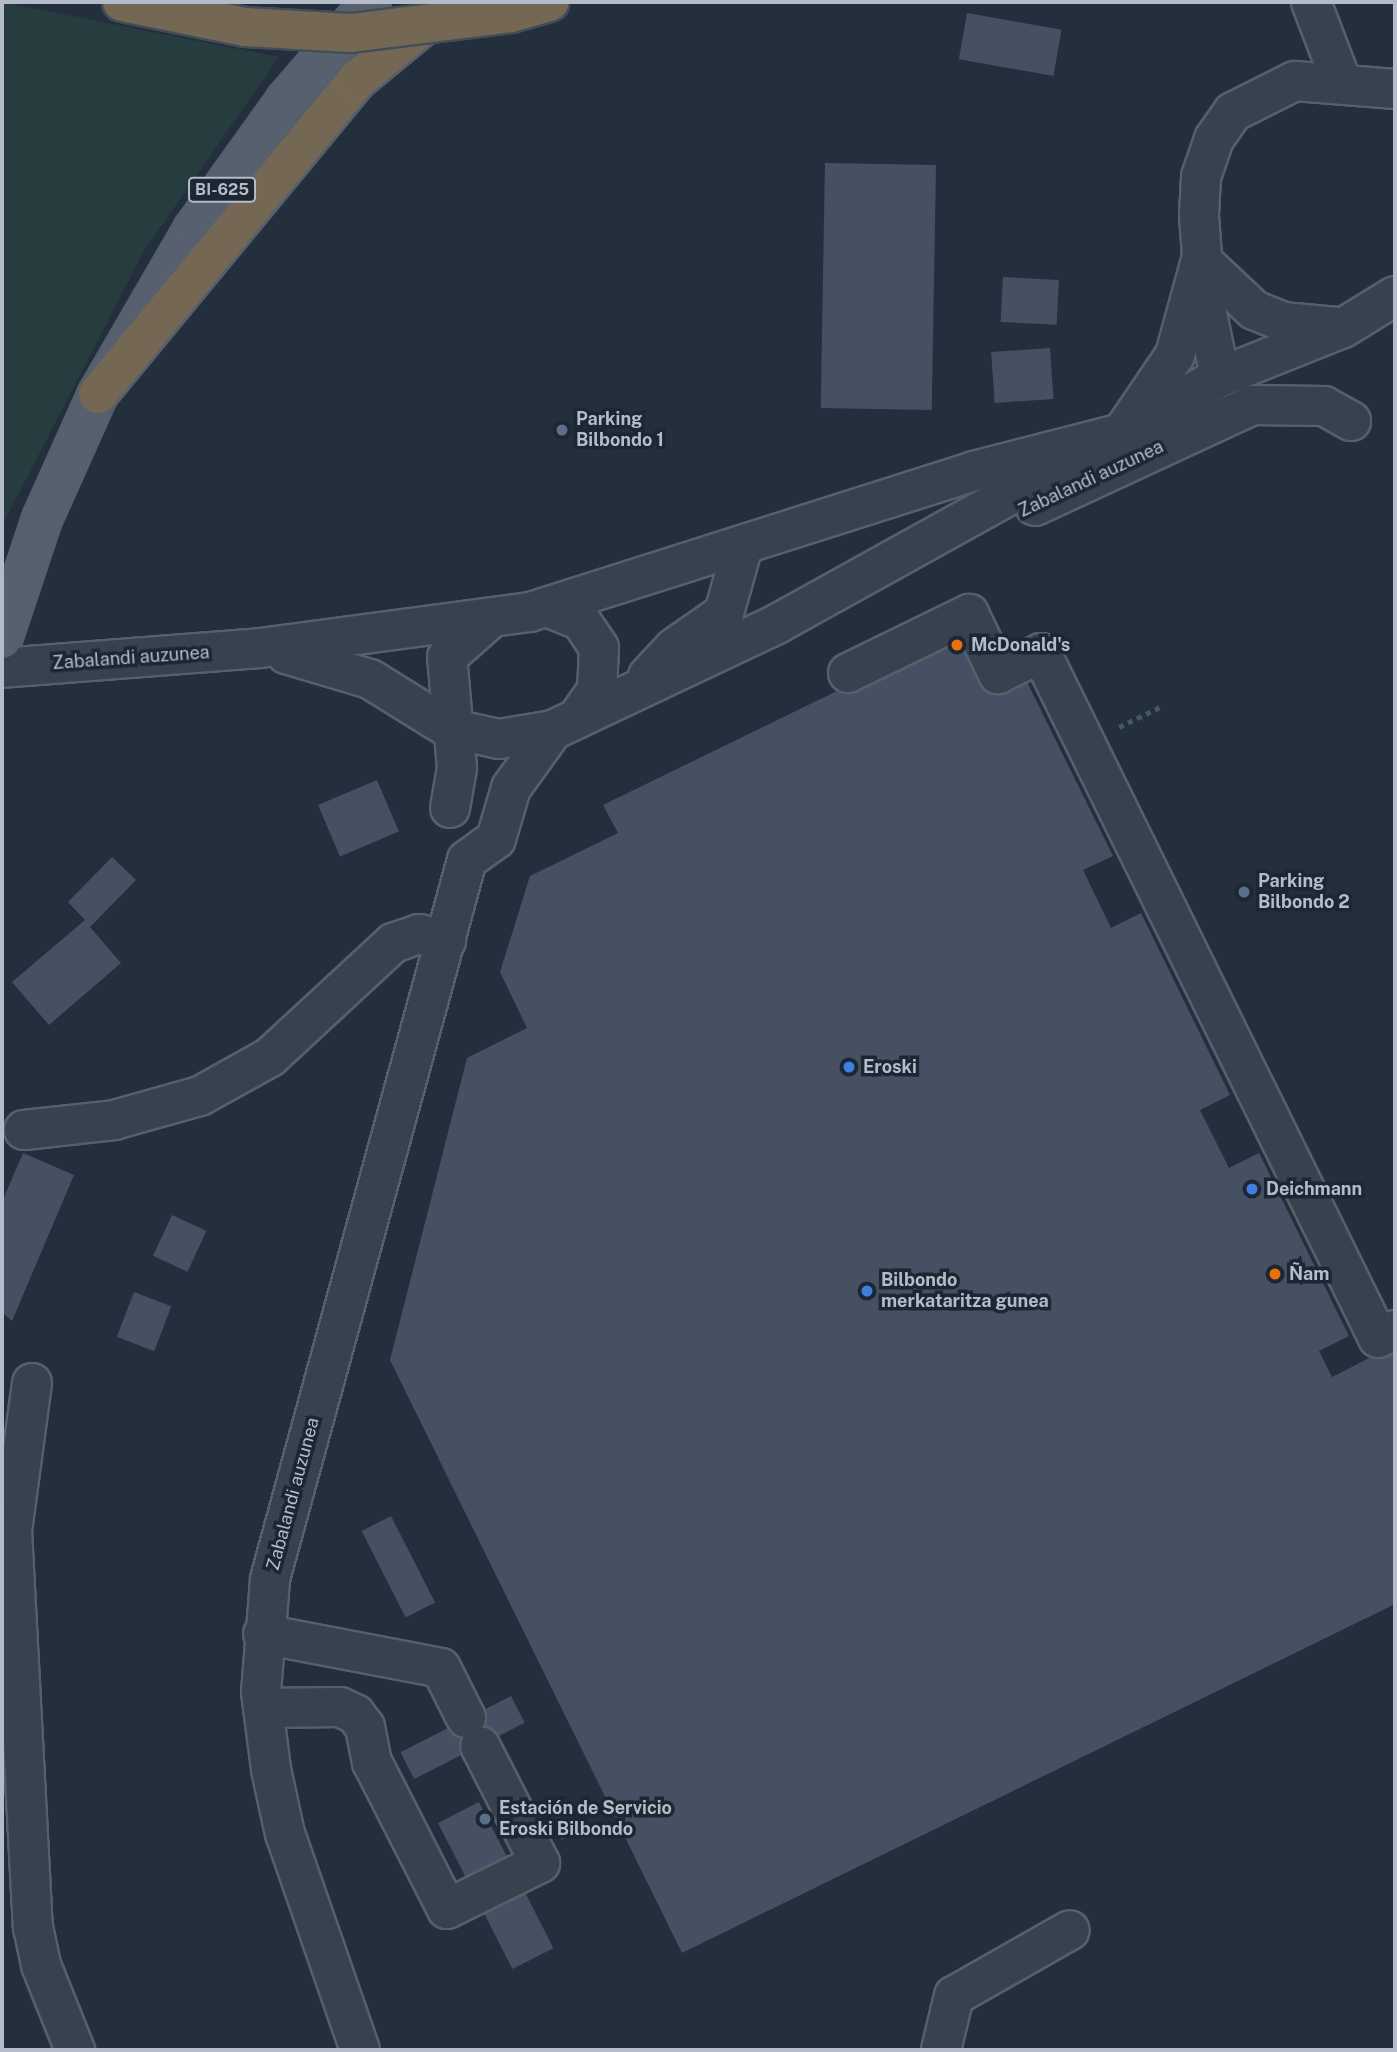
<!DOCTYPE html>
<html>
<head>
<meta charset="utf-8">
<style>
	body { margin:0 }
	#map { position:relative; width:1397px; height:2052px; overflow:hidden; background:#242f3e; font-family:"Public Sans",sans-serif }
	div>[style] { position:absolute }
	[style*='--x'] { left:calc(var(--x)*1px); top:calc(var(--y)*1px); width:calc(var(--w)*1px); rotate:calc(var(--a)*1deg) }
	.green>* { inset:0; background:#263c3f }
	.building>* { inset:0; background:#455162; transform-origin:0 0 }
	.path>* { height:4.5px; margin-top:-2.25px; transform-origin:0; background:repeating-linear-gradient(90deg,#44595c 0 5px,transparent 0 10px) }
	.roads { filter:drop-shadow(2px 0 #565f6c) drop-shadow(-2px 0 #565f6c) drop-shadow(0 2px #565f6c) drop-shadow(0 -2px #565f6c) }
	.minor>* { height:38px; margin:-19px; padding:0 19px; transform-origin:19px; border-radius:19px; background:#38414e }
	.major>* { height:38px; margin:-19px; padding:0 19px; transform-origin:19px; border-radius:19px; background:#56606e }
	.highway>* { height:38px; margin:-19px; padding:0 19px; transform-origin:19px; border-radius:19px; background:#746855 }
	.bridges { filter:drop-shadow(2px 0 #434c59) drop-shadow(-2px 0 #434c59) drop-shadow(0 2px #434c59) drop-shadow(0 -2px #434c59) }
	.highway-bridge>* { height:38px; margin:-19px; padding:0 19px; transform-origin:19px; border-radius:19px; background:#746855 }
	.dots>* { width:19px; height:19px; translate:-50% -50%; box-sizing:border-box; border:4px solid #1d2633; border-radius:50% }
	span { translate:-50% -50%; white-space:nowrap; text-align:center; line-height:1.15; -webkit-text-stroke:7px #1d2633; paint-order:stroke }
	.shield-label span { padding:2px 5px; background:#1d2633; border:2px solid; border-radius:5px; -webkit-text-stroke-width:0 }
	.shield-label { font-size:16px; color:#b4bcc9; font-weight:700 }
	.poi-label { font-size:18px; color:#b4bcc9; font-weight:700 }
	.left { translate:0 -50%; text-align:left }
	.street-label { font-size:18px; color:#b4bcc9 }
	.frame { position:absolute; inset:0; border:4px solid #b4bcc9; pointer-events:none }
</style>
</head>
<body>
<div id="map">
	<div class="green">
		<i style="clip-path:polygon(2px 2px,279px 57px,144px 251px,2px 526px)"></i>
	</div>
	<div class="building">
		<i style="left:967px;top:13px;width:96px;height:47px;rotate:10deg"></i>
		<i style="left:825px;top:163px;width:111px;height:245px;rotate:1deg"></i>
		<i style="left:1003px;top:277px;width:56px;height:45px;rotate:3deg"></i>
		<i style="left:1050px;top:348px;width:51px;height:59px;rotate:86deg"></i>
		<i style="clip-path:polygon(964px 629px,1023px 674px,1113px 856px,1083px 870px,1111px 928px,1141px 913px,1230px 1095px,1200px 1110px,1229px 1168px,1259px 1153px,1349px 1336px,1319px 1351px,1332px 1377px,1395px 1345px,1395px 1604px,682px 1953px,390px 1360px,467px 1058px,527px 1028px,500px 972px,530px 876px,618px 833px,603px 805px)"></i>
		<i style="left:377px;top:780px;width:56px;height:64px;rotate:67deg"></i>
		<i style="clip-path:polygon(112px 857px,136px 880px,90px 927px,121px 963px,49px 1025px,12px 982px,85px 920px,68px 902px)"></i>
		<i style="clip-path:polygon(23px 1153px,74px 1175px,12px 1321px,2px 1312px,2px 1202px)"></i>
		<i style="left:172px;top:1215px;width:38px;height:45px;rotate:25deg"></i>
		<i style="left:134px;top:1292px;width:40px;height:48px;rotate:21deg"></i>
		<i style="left:391px;top:1516px;width:97px;height:33px;rotate:63deg"></i>
		<i style="left:511px;top:1696px;width:30px;height:124px;rotate:63deg"></i>
		<i style="left:565px;top:1797px;width:37px;height:22px;rotate:64deg"></i>
		<i style="left:479px;top:1802px;width:164px;height:46px;rotate:63deg"></i>
	</div>
	<div class="path">
		<i style="--x:1119;--y:727;--w:48;--a:-26"></i>
	</div>
	<div class="roads">
		<div class="minor">
			<i style="--x:1311;--y:2;--w:87;--a:69.1"></i>
			<i style="--x:1201;--y:260;--w:73;--a:43.3"></i>
			<i style="--x:1254;--y:310;--w:31;--a:22"></i>
			<i style="--x:1283;--y:322;--w:54;--a:5.3"></i>
			<i style="--x:1220;--y:377;--w:69;--a:-101.6"></i>
			<i style="--x:1206;--y:309;--w:94;--a:-94.3"></i>
			<i style="--x:1199;--y:215;--w:38;--a:-87"></i>
			<i style="--x:1201;--y:177;--w:40;--a:-71.1"></i>
			<i style="--x:1214;--y:139;--w:33;--a:-55"></i>
			<i style="--x:1233;--y:112;--w:69;--a:-26.6"></i>
			<i style="--x:1295;--y:81;--w:100;--a:4.6"></i>
			<i style="--x:1132;--y:427;--w:101;--a:-29.6"></i>
			<i style="--x:1220;--y:377;--w:132;--a:-21.7"></i>
			<i style="--x:1343;--y:328;--w:61;--a:-31.6"></i>
			<i style="--x:1035;--y:506;--w:240;--a:-24.9"></i>
			<i style="--x:1253;--y:405;--w:71;--a:0.8"></i>
			<i style="--x:1324;--y:406;--w:31;--a:29"></i>
			<i style="--x:547;--y:607;--w:37;--a:22"></i>
			<i style="--x:581;--y:621;--w:32;--a:56"></i>
			<i style="--x:599;--y:648;--w:42;--a:92.7"></i>
			<i style="--x:597;--y:690;--w:35;--a:125"></i>
			<i style="--x:286;--y:654;--w:88;--a:16.6"></i>
			<i style="--x:370;--y:679;--w:93;--a:31.8"></i>
			<i style="--x:449;--y:728;--w:51;--a:12.4"></i>
			<i style="--x:499;--y:739;--w:55;--a:-9.5"></i>
			<i style="--x:553;--y:730;--w:248;--a:-25.3"></i>
			<i style="--x:777;--y:624;--w:342;--a:-29"></i>
			<i style="--x:2;--y:668;--w:259;--a:-4.4"></i>
			<i style="--x:260;--y:648;--w:272;--a:-7.6"></i>
			<i style="--x:530;--y:612;--w:466;--a:-17.6"></i>
			<i style="--x:974;--y:471;--w:153;--a:-14.4"></i>
			<i style="--x:1122;--y:433;--w:94;--a:-55.8"></i>
			<i style="--x:1175;--y:355;--w:98;--a:-74.7"></i>
			<i style="--x:848;--y:673;--w:135;--a:-26"></i>
			<i style="--x:969;--y:614;--w:67;--a:64.2"></i>
			<i style="--x:998;--y:674;--w:48;--a:-26"></i>
			<i style="--x:1041;--y:653;--w:763;--a:63.8"></i>
			<i style="--x:1378;--y:1338;--w:19;--a:-25"></i>
			<i style="--x:648;--y:676;--w:38;--a:-47"></i>
			<i style="--x:674;--y:648;--w:61;--a:-35"></i>
			<i style="--x:724;--y:613;--w:70;--a:-74.2"></i>
			<i style="--x:450;--y:808;--w:41;--a:-80.1"></i>
			<i style="--x:457;--y:768;--w:111;--a:-95.1"></i>
			<i style="--x:447;--y:657;--w:57;--a:-41.5"></i>
			<i style="--x:24;--y:1130;--w:91;--a:-6.3"></i>
			<i style="--x:114;--y:1120;--w:89;--a:-15.6"></i>
			<i style="--x:200;--y:1096;--w:80;--a:-29.1"></i>
			<i style="--x:270;--y:1057;--w:168;--a:-42.8"></i>
			<i style="--x:393;--y:943;--w:28;--a:-19"></i>
			<i style="--x:419;--y:934;--w:28;--a:13"></i>
			<i style="--x:32;--y:1383;--w:148;--a:97.7"></i>
			<i style="--x:12;--y:1530;--w:398;--a:87"></i>
			<i style="--x:33;--y:1927;--w:39;--a:78"></i>
			<i style="--x:41;--y:1965;--w:92;--a:68.2"></i>
			<i style="--x:263;--y:1634;--w:181;--a:10.8"></i>
			<i style="--x:441;--y:1668;--w:56;--a:63.4"></i>
			<i style="--x:263;--y:1708;--w:77;--a:-0.7"></i>
			<i style="--x:340;--y:1707;--w:17;--a:25"></i>
			<i style="--x:355;--y:1714;--w:16;--a:52"></i>
			<i style="--x:365;--y:1727;--w:36;--a:79"></i>
			<i style="--x:372;--y:1762;--w:165;--a:63"></i>
			<i style="--x:447;--y:1909;--w:104;--a:-26.3"></i>
			<i style="--x:540;--y:1863;--w:131;--a:-117.1"></i>
			<i style="--x:360;--y:2050;--w:229;--a:-109.1"></i>
			<i style="--x:285;--y:1834;--w:66;--a:-102.2"></i>
			<i style="--x:271;--y:1769;--w:78;--a:-97.4"></i>
			<i style="--x:261;--y:1692;--w:113;--a:-85.4"></i>
			<i style="--x:270;--y:1579;--w:745;--a:-74.68"></i>
			<i style="--x:467;--y:860;--w:36;--a:-36"></i>
			<i style="--x:496;--y:839;--w:53;--a:-73.6"></i>
			<i style="--x:511;--y:788;--w:72;--a:-54.1"></i>
			<i style="--x:941;--y:2050;--w:56;--a:-76.5"></i>
			<i style="--x:954;--y:1996;--w:133;--a:-29.6"></i>
		</div>
		<div class="major">
			<i style="--x:2;--y:639;--w:126;--a:-71.6"></i>
			<i style="--x:42;--y:519;--w:137;--a:-65.9"></i>
			<i style="--x:98;--y:394;--w:190;--a:-59.9"></i>
			<i style="--x:193;--y:230;--w:160;--a:-54.4"></i>
			<i style="--x:286;--y:100;--w:130;--a:-49.1"></i>
		</div>
		<div class="highway">
			<i style="--x:98;--y:394;--w:408;--a:-50.5"></i>
			<i style="--x:358;--y:79;--w:104;--a:-39.5"></i>
		</div>
	</div>
	<div class="bridges">
		<div class="highway-bridge">
			<i style="--x:122;--y:2;--w:126;--a:11.5"></i>
			<i style="--x:245;--y:27;--w:106;--a:3.2"></i>
			<i style="--x:351;--y:33;--w:161;--a:-7.1"></i>
			<i style="--x:511;--y:13;--w:40;--a:-16"></i>
		</div>
	</div>
	<div class="dots">
		<i style="left:562px;top:430px;background:#5c6f8a"></i>
		<i style="left:957px;top:645px;background:#e8710a"></i>
		<i style="left:1244px;top:892px;background:#5c6f8a"></i>
		<i style="left:849px;top:1067px;background:#3f7fe0"></i>
		<i style="left:1252px;top:1189px;background:#3f7fe0"></i>
		<i style="left:1275px;top:1274px;background:#e8710a"></i>
		<i style="left:867px;top:1291px;background:#3f7fe0"></i>
		<i style="left:485px;top:1819px;background:#5c6f8a"></i>
	</div>
	<div class="shield-label">
		<span style="left:222px;top:190px">BI-625</span>
	</div>
	<div class="poi-label">
		<span class="left" style="left:576px;top:430px">Parking<br>Bilbondo 1</span>
		<span class="left" style="left:971px;top:645px">McDonald's</span>
		<span class="left" style="left:1258px;top:892px">Parking<br>Bilbondo 2</span>
		<span class="left" style="left:863px;top:1067px">Eroski</span>
		<span class="left" style="left:1266px;top:1189px">Deichmann</span>
		<span class="left" style="left:1289px;top:1274px">Ñam</span>
		<span class="left" style="left:881px;top:1291px">Bilbondo<br>merkataritza gunea</span>
		<span class="left" style="left:499px;top:1819px">Estación de Servicio<br>Eroski Bilbondo</span>
	</div>
	<div class="street-label">
		<span style="left:1091px;top:479px;rotate:-25deg">Zabalandi auzunea</span>
		<span style="left:131px;top:658px;rotate:-4deg">Zabalandi auzunea</span>
		<span style="left:293px;top:1494px;rotate:-75deg">Zabalandi auzunea</span>
	</div>
	<div class="frame"></div>
</div>
</body>
</html>
